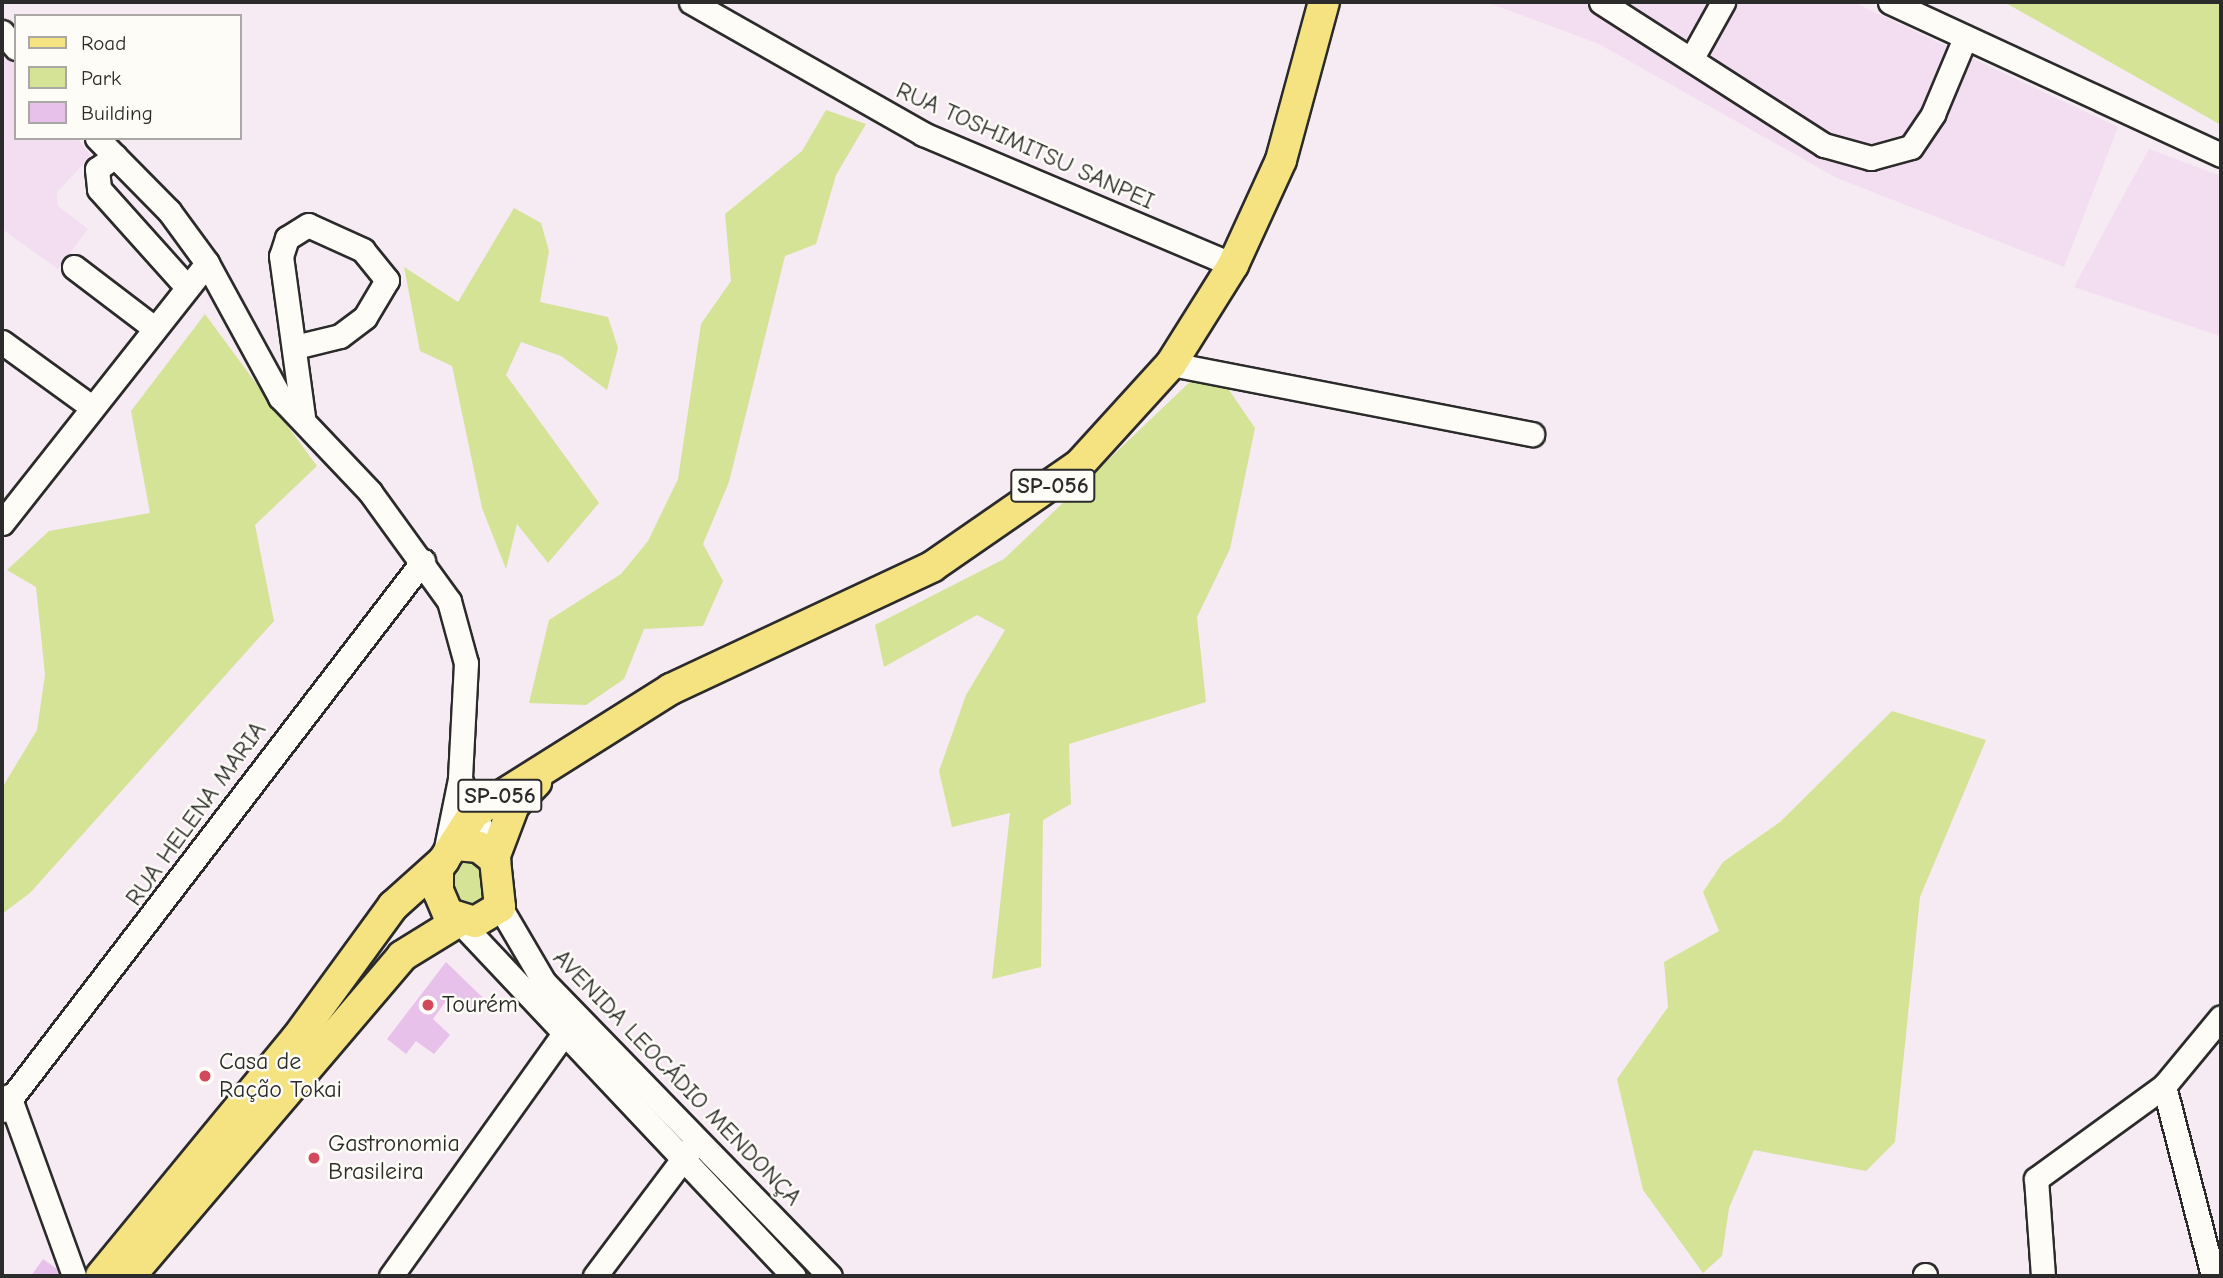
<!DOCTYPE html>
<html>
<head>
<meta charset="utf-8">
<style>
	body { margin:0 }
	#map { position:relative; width:2223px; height:1278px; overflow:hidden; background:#f6eaf3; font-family:"Comic Neue",sans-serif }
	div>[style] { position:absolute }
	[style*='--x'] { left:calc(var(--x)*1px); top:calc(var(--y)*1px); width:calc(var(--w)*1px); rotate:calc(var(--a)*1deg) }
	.built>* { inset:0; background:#f2def0 }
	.green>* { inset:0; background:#d5e396 }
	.building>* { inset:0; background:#e7c1ea }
	.roads { filter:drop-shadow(2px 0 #2b2b2b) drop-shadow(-2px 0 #2b2b2b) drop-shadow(0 2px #2b2b2b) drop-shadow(0 -2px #2b2b2b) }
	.minor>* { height:23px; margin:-11.5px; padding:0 11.5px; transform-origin:11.5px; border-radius:11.5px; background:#fdfcf7 }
	.major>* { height:30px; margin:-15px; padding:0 15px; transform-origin:15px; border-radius:15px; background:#f5e382 }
	.dots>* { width:19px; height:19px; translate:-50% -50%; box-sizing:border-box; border:4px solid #fdfcf7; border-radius:50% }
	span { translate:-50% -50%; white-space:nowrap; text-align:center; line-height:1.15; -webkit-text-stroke:5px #fdfcf7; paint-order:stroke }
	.shield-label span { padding:2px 5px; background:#fdfcf7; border:2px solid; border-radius:5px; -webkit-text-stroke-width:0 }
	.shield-label { font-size:23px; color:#2b2b2b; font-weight:700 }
	.street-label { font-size:24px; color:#2b2b2b }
	.poi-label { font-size:24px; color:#2b2b2b }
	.left { translate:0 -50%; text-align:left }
	.frame { position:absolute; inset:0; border:4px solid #2b2b2b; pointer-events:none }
	.legend { position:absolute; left:14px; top:14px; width:228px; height:126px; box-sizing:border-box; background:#fdfcf7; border:2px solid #a9a8a5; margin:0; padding:9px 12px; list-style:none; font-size:21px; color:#2b2b2b }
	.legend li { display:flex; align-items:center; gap:14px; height:35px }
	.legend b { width:35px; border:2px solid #a9a8a5 }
</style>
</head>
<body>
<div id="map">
	<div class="built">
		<i style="clip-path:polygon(1486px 2px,1853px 2px,2118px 127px,2064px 267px,1837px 178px,1599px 44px)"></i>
		<i style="clip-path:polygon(2px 45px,16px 62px,16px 138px,77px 138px,91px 156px,57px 192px,58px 206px,88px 229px,58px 269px,2px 229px)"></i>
		<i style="clip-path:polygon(2149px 149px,2221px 176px,2220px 336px,2074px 287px)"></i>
	</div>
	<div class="green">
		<i style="clip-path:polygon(2004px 2px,2221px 2px,2221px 125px)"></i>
		<i style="clip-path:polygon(826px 110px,866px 124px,836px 175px,816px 244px,785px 256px,729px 482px,703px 544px,723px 581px,703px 626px,644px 629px,624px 679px,586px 705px,529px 703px,549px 620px,621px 574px,648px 541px,678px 479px,701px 324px,731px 281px,725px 214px,802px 151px)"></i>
		<i style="clip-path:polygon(514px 208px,541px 223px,549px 251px,540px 302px,608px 317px,618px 348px,607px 390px,561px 356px,521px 342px,506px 375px,599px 503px,548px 563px,517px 524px,506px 569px,482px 508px,452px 366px,420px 351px,404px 267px,458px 302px)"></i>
		<i style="clip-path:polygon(205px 314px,317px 466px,255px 525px,274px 621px,30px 893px,2px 914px,2px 788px,37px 730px,45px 675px,36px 587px,7px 570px,49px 531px,150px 513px,131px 411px)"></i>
		<i style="clip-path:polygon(1194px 378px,1227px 387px,1255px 428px,1230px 549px,1197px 617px,1206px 702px,1069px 744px,1071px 804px,1043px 820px,1041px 967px,992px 979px,1010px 813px,952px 827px,939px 771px,966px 695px,1005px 630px,977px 615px,884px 667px,875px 625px,1004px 559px)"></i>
		<i style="clip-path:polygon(1892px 711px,1986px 740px,1920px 897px,1895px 1142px,1866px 1171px,1754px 1150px,1729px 1208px,1722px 1256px,1703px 1273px,1643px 1190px,1617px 1079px,1668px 1007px,1664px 962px,1719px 931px,1703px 892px,1723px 862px,1780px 822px)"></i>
		<i style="clip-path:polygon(466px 856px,482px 862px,487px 886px,483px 902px,462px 912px,448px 880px)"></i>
	</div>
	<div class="building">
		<i style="clip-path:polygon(446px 962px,482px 997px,469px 1013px,449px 997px,433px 1019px,450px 1035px,434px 1054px,416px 1041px,406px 1054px,387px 1039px)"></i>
		<i style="clip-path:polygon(43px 1259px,57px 1269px,59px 1276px,31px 1276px)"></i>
	</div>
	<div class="roads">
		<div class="minor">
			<i style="--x:691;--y:2;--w:267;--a:29.6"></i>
			<i style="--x:923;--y:134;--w:337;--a:22.9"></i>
			<i style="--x:1601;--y:2;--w:265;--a:32.7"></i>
			<i style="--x:1824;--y:145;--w:49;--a:15.5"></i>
			<i style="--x:1871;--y:158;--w:41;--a:-15.4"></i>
			<i style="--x:1911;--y:147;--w:40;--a:-56"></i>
			<i style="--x:1933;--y:114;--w:82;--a:-67.2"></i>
			<i style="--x:1890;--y:2;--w:365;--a:24.8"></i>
			<i style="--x:2;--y:32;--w:21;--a:49"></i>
			<i style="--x:1693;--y:56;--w:62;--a:-60.9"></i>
			<i style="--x:97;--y:138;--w:103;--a:45.4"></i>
			<i style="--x:169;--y:211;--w:64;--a:53.8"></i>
			<i style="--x:207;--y:263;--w:153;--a:61.4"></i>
			<i style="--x:280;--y:397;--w:131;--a:46.5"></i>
			<i style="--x:370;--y:492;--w:135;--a:54.1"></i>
			<i style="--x:449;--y:601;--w:64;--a:74.7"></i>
			<i style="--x:466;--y:663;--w:116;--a:93"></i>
			<i style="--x:115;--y:156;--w:22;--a:144"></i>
			<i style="--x:97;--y:169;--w:20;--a:84"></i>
			<i style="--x:99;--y:189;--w:132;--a:48.1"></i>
			<i style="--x:74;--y:267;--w:101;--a:37.3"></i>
			<i style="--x:2;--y:342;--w:109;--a:36"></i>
			<i style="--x:295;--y:347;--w:46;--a:-13.7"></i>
			<i style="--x:340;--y:336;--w:31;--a:-37"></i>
			<i style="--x:365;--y:317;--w:43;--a:-59.3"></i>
			<i style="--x:387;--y:280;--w:38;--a:-129"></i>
			<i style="--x:363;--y:250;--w:60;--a:-155.6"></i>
			<i style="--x:308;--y:225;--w:25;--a:148"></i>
			<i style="--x:287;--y:238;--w:19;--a:108"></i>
			<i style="--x:281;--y:256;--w:162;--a:82.2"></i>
			<i style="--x:1171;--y:364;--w:368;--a:11"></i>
			<i style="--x:2;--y:523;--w:331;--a:-51.7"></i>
			<i style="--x:446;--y:848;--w:70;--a:-78.5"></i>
			<i style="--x:460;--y:779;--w:88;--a:66.6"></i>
			<i style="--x:500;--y:907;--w:87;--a:59.6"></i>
			<i style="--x:544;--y:982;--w:410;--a:45.8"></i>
			<i style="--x:459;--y:921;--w:488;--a:46.7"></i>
			<i style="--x:2164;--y:1086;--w:196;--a:75.5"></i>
			<i style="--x:9;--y:1096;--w:191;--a:70.1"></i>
			<i style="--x:2;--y:1110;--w:692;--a:-52.52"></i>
			<i style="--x:1925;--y:1275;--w:1;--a:90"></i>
			<i style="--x:391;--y:1276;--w:296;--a:-54.5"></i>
			<i style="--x:595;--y:1276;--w:161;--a:-53.1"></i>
			<i style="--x:2043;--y:1276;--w:97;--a:-94.1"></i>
			<i style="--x:2036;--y:1179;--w:158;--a:-36"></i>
			<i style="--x:2164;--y:1086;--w:89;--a:-50.4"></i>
		</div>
		<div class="major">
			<i style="--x:455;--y:845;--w:24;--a:5"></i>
			<i style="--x:479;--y:847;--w:21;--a:39"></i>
			<i style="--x:495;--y:860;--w:47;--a:83.9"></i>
			<i style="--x:500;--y:907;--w:29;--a:149"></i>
			<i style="--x:475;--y:922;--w:28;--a:-163"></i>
			<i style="--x:448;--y:914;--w:25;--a:-113"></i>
			<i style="--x:438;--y:891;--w:22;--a:-90"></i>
			<i style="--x:438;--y:869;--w:67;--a:-57.3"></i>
			<i style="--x:474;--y:813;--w:233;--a:-32.2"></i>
			<i style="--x:671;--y:689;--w:289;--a:-25.1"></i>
			<i style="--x:933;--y:566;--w:178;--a:-34.7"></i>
			<i style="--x:1079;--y:465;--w:137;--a:-47.7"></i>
			<i style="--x:1171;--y:364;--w:117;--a:-57.9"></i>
			<i style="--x:1233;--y:265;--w:115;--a:-65.4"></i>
			<i style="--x:1281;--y:160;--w:164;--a:-74.8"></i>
			<i style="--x:494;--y:858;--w:57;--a:-69.3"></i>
			<i style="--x:514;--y:805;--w:32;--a:-46"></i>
			<i style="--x:101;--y:1276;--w:307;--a:-50.6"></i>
			<i style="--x:296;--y:1039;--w:165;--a:-53.9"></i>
			<i style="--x:393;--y:906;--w:69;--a:-42"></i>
			<i style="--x:130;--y:1276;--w:420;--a:-49.6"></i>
			<i style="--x:402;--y:956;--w:67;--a:-31.6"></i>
		</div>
	</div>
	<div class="dots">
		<i style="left:428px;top:1005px;background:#d1495b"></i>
		<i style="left:205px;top:1076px;background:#d1495b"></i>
		<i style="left:314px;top:1158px;background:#d1495b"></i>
	</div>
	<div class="shield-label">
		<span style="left:1053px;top:486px">SP-056</span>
		<span style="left:500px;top:796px">SP-056</span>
	</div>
	<div class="street-label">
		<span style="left:1025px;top:146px;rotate:24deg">RUA TOSHIMITSU SANPEI</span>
		<span style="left:196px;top:814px;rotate:-54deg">RUA HELENA MARIA</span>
		<span style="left:677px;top:1078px;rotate:46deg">AVENIDA LEOCÁDIO MENDONÇA</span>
	</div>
	<div class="poi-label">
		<span class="left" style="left:442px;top:1005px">Tourém</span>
		<span class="left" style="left:219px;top:1076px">Casa de<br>Ração Tokai</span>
		<span class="left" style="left:328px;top:1158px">Gastronomia<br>Brasileira</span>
	</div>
	<div class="frame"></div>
	<ul class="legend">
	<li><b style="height:9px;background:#f5e382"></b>Road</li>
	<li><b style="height:19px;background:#d5e396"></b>Park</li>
	<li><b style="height:19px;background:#e7c1ea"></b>Building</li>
	</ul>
</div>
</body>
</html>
